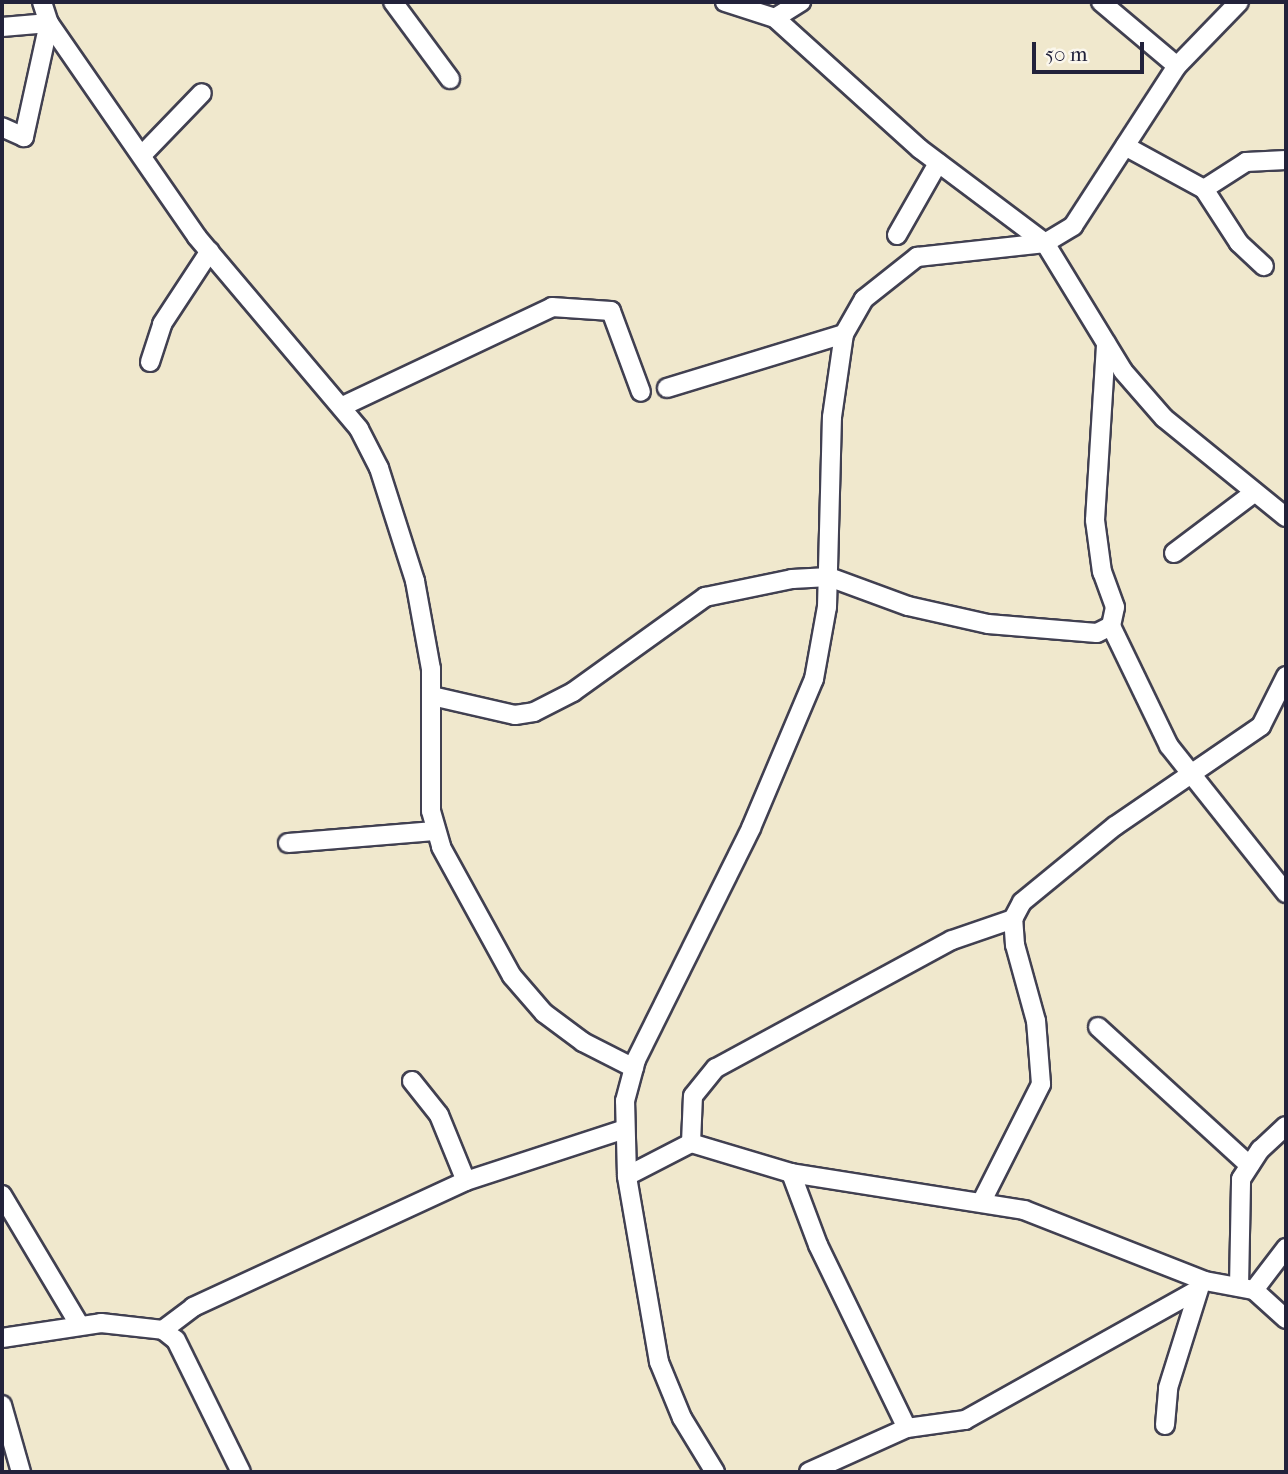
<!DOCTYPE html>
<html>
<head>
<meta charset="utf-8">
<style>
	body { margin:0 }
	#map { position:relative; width:1288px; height:1474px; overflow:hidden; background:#f0e8cd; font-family:"IM FELL French Canon",serif }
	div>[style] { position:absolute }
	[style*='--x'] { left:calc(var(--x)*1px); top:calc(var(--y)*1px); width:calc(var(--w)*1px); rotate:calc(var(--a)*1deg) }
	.roads { filter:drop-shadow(2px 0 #414051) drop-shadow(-2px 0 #414051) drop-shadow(0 2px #414051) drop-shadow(0 -2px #414051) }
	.minor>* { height:18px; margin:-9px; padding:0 9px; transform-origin:9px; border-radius:9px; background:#fff }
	span { translate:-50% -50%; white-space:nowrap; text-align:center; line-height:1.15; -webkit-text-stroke:6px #fbf7ec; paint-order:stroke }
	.frame { position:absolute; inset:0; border:4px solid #22223b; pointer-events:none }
	.scale { position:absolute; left:1032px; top:42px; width:112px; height:32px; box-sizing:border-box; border:4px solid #22223b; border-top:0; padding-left:9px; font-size:21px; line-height:24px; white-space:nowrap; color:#22223b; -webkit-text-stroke:5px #fbf7ec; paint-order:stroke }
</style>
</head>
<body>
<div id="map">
	<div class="roads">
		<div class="minor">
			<i style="--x:42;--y:2;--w:22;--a:72"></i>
			<i style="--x:49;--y:23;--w:260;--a:55.3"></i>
			<i style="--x:197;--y:237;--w:251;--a:49.8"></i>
			<i style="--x:359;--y:429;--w:44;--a:62.9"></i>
			<i style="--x:379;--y:468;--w:119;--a:72.3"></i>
			<i style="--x:415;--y:581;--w:89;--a:79.7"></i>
			<i style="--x:431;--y:669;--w:142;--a:90"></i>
			<i style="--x:431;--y:811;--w:37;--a:74"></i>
			<i style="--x:441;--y:847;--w:147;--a:61.2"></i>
			<i style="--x:512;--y:976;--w:49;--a:49.1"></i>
			<i style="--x:544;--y:1013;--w:49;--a:36.6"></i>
			<i style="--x:583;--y:1042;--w:57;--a:27"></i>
			<i style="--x:393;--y:2;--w:96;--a:53.5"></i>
			<i style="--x:725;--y:2;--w:52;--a:17.7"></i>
			<i style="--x:775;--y:18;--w:31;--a:-32"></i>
			<i style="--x:1101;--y:2;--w:99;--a:40.1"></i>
			<i style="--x:775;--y:18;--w:195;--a:42.1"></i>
			<i style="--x:920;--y:149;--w:156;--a:36.9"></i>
			<i style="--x:1045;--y:243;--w:150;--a:58.6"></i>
			<i style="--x:1123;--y:371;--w:62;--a:48.9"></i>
			<i style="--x:1164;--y:418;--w:157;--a:39.1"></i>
			<i style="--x:2;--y:27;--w:47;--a:-4.9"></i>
			<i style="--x:49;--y:23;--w:117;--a:102.4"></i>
			<i style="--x:24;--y:137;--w:24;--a:-156"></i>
			<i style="--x:1125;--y:146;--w:90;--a:28.6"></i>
			<i style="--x:1204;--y:189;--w:50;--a:-32.7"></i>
			<i style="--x:1246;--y:162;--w:40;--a:-2.9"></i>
			<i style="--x:144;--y:153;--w:83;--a:-46"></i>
			<i style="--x:1204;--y:189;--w:64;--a:57.1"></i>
			<i style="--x:1239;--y:243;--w:34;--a:43"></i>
			<i style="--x:897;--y:235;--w:83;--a:-60.3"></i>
			<i style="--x:150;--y:362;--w:40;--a:-72"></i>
			<i style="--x:162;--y:324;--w:87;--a:-56.7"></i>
			<i style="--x:667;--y:388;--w:185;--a:-17"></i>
			<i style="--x:343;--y:406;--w:231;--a:-25.3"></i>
			<i style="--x:552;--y:307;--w:59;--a:3.9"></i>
			<i style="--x:611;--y:311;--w:86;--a:69.7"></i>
			<i style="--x:1174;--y:553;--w:101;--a:-37"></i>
			<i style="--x:1111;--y:626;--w:133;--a:64.2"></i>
			<i style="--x:1169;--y:746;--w:188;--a:51.5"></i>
			<i style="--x:432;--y:696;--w:85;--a:12.9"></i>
			<i style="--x:515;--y:715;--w:19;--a:-9"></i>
			<i style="--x:534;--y:712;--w:44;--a:-27.1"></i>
			<i style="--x:573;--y:692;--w:163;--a:-35.7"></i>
			<i style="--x:705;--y:597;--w:89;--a:-11.7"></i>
			<i style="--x:792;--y:579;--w:37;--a:-3"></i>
			<i style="--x:829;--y:577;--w:84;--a:20.2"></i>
			<i style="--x:908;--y:606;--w:82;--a:12.7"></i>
			<i style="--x:988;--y:624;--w:109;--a:4.7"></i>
			<i style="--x:1097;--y:633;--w:16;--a:-27"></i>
			<i style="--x:1111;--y:626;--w:19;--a:-78"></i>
			<i style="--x:1115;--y:607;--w:37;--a:-110"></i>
			<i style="--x:1102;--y:572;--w:52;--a:-97.7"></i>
			<i style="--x:1095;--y:520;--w:177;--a:-86.4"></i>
			<i style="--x:288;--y:843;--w:147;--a:-4.7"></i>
			<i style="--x:1098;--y:1027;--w:205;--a:42.4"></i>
			<i style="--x:412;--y:1081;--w:43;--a:51.5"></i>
			<i style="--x:439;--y:1115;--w:71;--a:67.8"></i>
			<i style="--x:691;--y:1143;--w:47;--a:-87.6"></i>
			<i style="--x:693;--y:1096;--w:36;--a:-51"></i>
			<i style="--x:716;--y:1068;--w:268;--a:-28.5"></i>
			<i style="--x:952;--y:940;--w:65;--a:-19"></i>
			<i style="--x:791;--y:1173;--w:77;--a:69.4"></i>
			<i style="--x:818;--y:1245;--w:203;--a:64.1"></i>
			<i style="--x:627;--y:1176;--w:72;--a:-27.3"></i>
			<i style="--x:691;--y:1143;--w:104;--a:16.7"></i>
			<i style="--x:791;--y:1173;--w:236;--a:9"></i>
			<i style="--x:1024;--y:1210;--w:194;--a:21.4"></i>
			<i style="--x:1205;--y:1281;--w:50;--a:10.4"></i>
			<i style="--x:1254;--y:1290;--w:43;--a:42.2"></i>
			<i style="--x:2;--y:1195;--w:152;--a:59.2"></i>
			<i style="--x:982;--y:1201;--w:131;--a:-63.2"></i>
			<i style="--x:1041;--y:1084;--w:63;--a:-94.5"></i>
			<i style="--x:1036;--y:1021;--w:79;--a:-105.4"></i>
			<i style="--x:1015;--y:945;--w:26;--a:-94"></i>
			<i style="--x:1013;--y:919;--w:19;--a:-62"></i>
			<i style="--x:1022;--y:902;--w:120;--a:-39.3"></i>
			<i style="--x:1115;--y:826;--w:177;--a:-34.4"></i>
			<i style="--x:1261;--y:726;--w:56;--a:-63.4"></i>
			<i style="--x:1239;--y:1287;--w:108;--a:-88.9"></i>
			<i style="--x:1241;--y:1179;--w:35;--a:-57"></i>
			<i style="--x:1260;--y:1150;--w:35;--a:-43"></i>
			<i style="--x:1254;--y:1290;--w:53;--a:-52.7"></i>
			<i style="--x:163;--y:1330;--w:38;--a:-37"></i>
			<i style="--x:193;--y:1307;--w:301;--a:-24.8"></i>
			<i style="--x:466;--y:1181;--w:164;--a:-18.1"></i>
			<i style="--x:2;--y:1338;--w:100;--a:-8.6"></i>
			<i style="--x:101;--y:1323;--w:62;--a:6.4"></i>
			<i style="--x:163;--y:1330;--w:16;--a:38"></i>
			<i style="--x:176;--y:1340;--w:147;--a:63.8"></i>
			<i style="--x:2;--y:1405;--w:70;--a:74.2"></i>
			<i style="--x:1165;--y:1425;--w:37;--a:-85"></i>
			<i style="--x:1168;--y:1388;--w:107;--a:-72.6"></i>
			<i style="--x:715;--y:1472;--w:63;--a:-121.4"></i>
			<i style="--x:682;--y:1418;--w:61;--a:-112.3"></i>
			<i style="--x:659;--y:1362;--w:189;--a:-99.8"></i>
			<i style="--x:627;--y:1176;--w:75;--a:-91.5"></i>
			<i style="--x:625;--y:1101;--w:42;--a:-75"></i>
			<i style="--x:636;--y:1060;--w:259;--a:-63.6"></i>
			<i style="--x:751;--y:828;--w:162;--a:-67.1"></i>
			<i style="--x:814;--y:679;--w:73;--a:-79.8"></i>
			<i style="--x:827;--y:607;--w:190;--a:-88.5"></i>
			<i style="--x:832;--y:417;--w:84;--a:-81.8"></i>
			<i style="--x:844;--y:334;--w:40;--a:-60.3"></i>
			<i style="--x:864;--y:299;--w:68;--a:-38.4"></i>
			<i style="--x:917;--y:257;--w:129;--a:-6.2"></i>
			<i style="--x:1045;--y:243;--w:33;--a:-31"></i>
			<i style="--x:1073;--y:226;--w:191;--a:-57"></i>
			<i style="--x:1177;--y:66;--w:89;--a:-45.9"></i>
			<i style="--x:809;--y:1472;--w:107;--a:-24.2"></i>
			<i style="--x:907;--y:1428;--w:59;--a:-7.9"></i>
			<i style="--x:965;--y:1420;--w:262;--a:-29.2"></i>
		</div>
	</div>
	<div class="frame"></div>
	<div class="scale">50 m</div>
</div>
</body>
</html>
